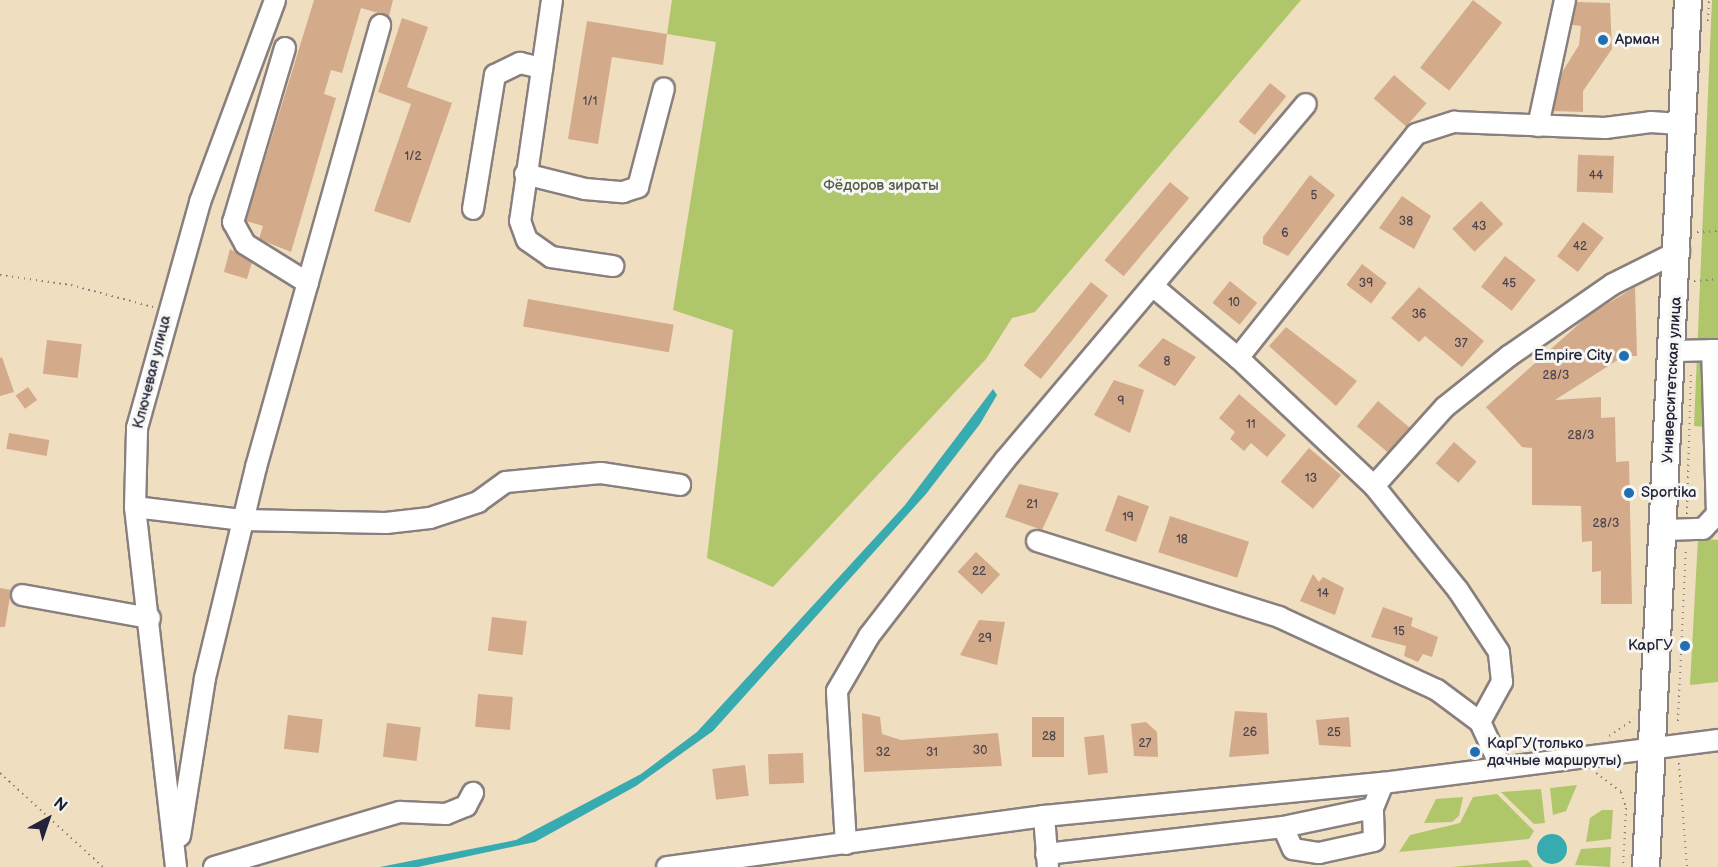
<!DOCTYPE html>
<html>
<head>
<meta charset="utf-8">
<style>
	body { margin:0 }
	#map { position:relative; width:1718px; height:867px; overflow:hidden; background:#f0dec0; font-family:"Balsamiq Sans",sans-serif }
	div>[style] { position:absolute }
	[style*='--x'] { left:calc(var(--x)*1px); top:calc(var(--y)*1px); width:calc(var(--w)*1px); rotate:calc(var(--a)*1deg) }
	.green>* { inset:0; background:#afc66b }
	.water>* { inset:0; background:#38abb1 }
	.round { border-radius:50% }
	.building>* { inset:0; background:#d3ab8a; transform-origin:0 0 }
	.path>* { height:2px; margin-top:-1px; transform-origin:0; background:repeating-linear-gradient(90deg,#89807e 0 1.5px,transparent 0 6px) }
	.roads { filter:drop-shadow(2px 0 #89807e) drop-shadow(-2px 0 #89807e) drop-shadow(0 2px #89807e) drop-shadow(0 -2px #89807e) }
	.minor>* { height:20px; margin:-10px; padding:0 10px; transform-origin:10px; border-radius:10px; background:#fff }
	.major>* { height:26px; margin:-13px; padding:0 13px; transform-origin:13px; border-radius:13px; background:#fff }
	.dots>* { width:16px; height:16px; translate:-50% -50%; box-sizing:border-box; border:3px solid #f6f6f2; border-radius:50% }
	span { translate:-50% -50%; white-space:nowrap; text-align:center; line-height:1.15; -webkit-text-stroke:6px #f6f6f2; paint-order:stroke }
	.number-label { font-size:12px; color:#4e444f }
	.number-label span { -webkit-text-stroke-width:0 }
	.poi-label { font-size:15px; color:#22223b }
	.left { translate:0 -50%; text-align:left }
	.right { translate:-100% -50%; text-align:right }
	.park-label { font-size:15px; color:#535b4c }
	.street-label { font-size:15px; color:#22223b }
	.north { position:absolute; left:18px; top:789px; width:60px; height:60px; -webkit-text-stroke:4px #f6f6f2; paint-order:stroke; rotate:40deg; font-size:16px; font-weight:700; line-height:24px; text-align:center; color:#22223b }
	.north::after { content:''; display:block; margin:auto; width:21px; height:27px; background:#22223b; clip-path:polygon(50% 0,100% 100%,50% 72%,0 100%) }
</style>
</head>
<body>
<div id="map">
	<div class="green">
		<i style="clip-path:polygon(672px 0,1301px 0,1035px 312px,1012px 318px,986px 359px,773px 587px,707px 558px,733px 330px,673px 310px,716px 42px,667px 34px)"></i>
		<i style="clip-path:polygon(1712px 0,1718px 0,1718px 428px,1694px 426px)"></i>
		<i style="clip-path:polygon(1698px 538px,1718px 540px,1718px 682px,1690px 685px)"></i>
		<i style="clip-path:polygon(1577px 785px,1566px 811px,1553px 815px,1550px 788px)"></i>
		<i style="clip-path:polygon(1541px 789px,1545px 823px,1534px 824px,1501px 792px)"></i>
		<i style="clip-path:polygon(1497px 794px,1534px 831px,1529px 839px,1399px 852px,1410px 835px,1460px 823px,1473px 797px)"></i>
		<i style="clip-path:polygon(1463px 797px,1459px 816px,1452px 822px,1424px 823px,1436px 799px)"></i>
		<i style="clip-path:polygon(1602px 810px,1613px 810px,1611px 839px,1586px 842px,1590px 818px)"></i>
		<i style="clip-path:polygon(1611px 847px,1610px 867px,1575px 865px,1581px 849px)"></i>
		<i style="clip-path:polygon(1527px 860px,1533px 867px,1452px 867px)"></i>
	</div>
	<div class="water">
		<i style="clip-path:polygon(993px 389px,997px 395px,980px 424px,926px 494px,713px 731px,636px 786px,535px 842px,418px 867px,380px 867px,516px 840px,641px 774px,697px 732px,905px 505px)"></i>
		<i class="round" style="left:1537px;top:834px;width:30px;height:30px"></i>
	</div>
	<div class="building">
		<i style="clip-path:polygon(314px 0,393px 0,389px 16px,361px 8px,342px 73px,331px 70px,324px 94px,336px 98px,291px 252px,259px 239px,263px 226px,246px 221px)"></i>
		<i style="left:1473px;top:0;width:37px;height:86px;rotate:38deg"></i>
		<i style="clip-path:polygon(1577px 2px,1610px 3px,1612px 49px,1583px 91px,1583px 112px,1553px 111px,1561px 74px,1579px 45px,1581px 26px,1572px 25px)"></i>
		<i style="clip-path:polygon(402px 18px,428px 27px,407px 87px,452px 103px,410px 223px,374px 211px,411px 104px,378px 92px)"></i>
		<i style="clip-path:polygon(587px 21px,667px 34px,663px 65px,612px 57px,598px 144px,568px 139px)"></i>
		<i style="left:1394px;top:75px;width:43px;height:31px;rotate:41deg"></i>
		<i style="left:1270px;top:83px;width:21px;height:50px;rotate:39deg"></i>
		<i style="left:1614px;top:156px;width:37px;height:36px;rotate:92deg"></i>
		<i style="clip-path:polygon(1310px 175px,1335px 195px,1288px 256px,1263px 244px,1263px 237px)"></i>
		<i style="left:1170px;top:182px;width:25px;height:102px;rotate:40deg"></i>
		<i style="clip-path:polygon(1402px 196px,1431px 216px,1414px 249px,1379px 228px)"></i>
		<i style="left:1481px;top:201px;width:32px;height:40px;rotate:46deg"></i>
		<i style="left:1583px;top:222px;width:26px;height:43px;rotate:37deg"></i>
		<i style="clip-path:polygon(230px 249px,252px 262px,247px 279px,224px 272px)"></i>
		<i style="left:1505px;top:256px;width:39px;height:39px;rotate:38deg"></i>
		<i style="left:1362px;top:264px;width:31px;height:26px;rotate:37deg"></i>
		<i style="left:1230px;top:281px;width:35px;height:28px;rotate:39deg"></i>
		<i style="left:1091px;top:282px;width:22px;height:107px;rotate:39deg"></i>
		<i style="clip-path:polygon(1419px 287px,1484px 341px,1462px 367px,1425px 336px,1419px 342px,1391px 318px)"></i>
		<i style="clip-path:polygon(1635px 287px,1637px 356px,1624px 356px,1555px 400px,1601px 397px,1601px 418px,1615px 417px,1616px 462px,1629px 461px,1632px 604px,1601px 604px,1601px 571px,1592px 572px,1592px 541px,1582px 542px,1581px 506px,1532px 505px,1532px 448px,1522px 447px,1486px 407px,1589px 315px)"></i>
		<i style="left:528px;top:299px;width:148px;height:28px;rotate:10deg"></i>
		<i style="clip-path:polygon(1286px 327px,1357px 381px,1336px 406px,1269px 346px)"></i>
		<i style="clip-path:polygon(1163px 338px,1196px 357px,1175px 386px,1138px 366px)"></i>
		<i style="left:47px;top:340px;width:35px;height:34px;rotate:7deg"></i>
		<i style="clip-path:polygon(2px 357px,14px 392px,0 396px,0 358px)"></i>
		<i style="clip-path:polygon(1114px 380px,1144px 390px,1130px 433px,1094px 415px)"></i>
		<i style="left:28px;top:387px;width:16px;height:15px;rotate:55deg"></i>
		<i style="clip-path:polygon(1239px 394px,1286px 435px,1267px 457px,1251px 443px,1244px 451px,1230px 439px,1235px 432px,1219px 418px)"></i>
		<i style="left:1378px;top:401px;width:42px;height:33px;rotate:40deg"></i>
		<i style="left:9px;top:433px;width:41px;height:16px;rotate:10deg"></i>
		<i style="left:1454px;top:442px;width:30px;height:28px;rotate:41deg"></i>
		<i style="left:1309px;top:448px;width:42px;height:44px;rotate:40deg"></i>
		<i style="clip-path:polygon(1019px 484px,1059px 493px,1042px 530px,1005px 517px)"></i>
		<i style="left:1118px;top:495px;width:33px;height:38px;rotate:20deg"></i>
		<i style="left:1170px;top:516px;width:83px;height:38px;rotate:18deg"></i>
		<i style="left:976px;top:552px;width:33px;height:27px;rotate:43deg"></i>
		<i style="clip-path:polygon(1313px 574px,1319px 582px,1323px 577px,1344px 588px,1335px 615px,1300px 601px)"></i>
		<i style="clip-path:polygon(0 588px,11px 590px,5px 627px,0 627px)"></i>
		<i style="clip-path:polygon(1383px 607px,1413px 618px,1411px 626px,1438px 637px,1432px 657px,1423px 654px,1418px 662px,1404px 656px,1406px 646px,1371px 637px)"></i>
		<i style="left:492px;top:617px;width:35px;height:34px;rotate:7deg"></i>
		<i style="clip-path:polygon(979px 620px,1005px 622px,997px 665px,960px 655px)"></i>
		<i style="left:478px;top:694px;width:35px;height:33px;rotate:5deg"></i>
		<i style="clip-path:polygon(1235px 711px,1267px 713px,1269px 754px,1229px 757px)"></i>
		<i style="clip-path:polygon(862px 713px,880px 717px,882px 734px,901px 740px,998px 733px,1002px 766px,864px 772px)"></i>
		<i style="left:288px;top:715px;width:35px;height:34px;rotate:7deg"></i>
		<i style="left:1032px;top:717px;width:32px;height:40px"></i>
		<i style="clip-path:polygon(1349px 717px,1351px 747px,1319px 745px,1316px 720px)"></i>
		<i style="clip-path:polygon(1146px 722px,1157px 732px,1158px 757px,1134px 756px,1131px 724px)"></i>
		<i style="left:387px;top:723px;width:34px;height:34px;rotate:7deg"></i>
		<i style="left:1104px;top:735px;width:38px;height:20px;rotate:84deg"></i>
		<i style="left:803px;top:753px;width:30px;height:35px;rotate:88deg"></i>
		<i style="left:745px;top:765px;width:31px;height:33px;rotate:83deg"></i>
	</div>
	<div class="path">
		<i style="--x:1708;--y:21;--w:21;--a:-87"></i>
		<i style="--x:1697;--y:232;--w:21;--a:-3"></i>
		<i style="--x:0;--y:275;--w:72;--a:8"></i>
		<i style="--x:71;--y:285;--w:85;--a:15"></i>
		<i style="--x:1694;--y:281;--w:24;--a:-5"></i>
		<i style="--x:1687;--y:514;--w:144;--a:-88.4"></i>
		<i style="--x:1678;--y:721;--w:174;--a:-87.4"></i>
		<i style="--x:1609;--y:736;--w:30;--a:-34"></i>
		<i style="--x:1679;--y:763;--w:104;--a:85.6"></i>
		<i style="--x:0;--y:773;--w:139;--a:42.4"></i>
		<i style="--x:1596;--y:773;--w:31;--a:37"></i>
		<i style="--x:1621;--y:792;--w:17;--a:73"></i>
		<i style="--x:1626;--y:808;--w:59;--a:92.9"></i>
	</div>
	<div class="roads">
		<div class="minor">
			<i style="--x:552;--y:0;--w:223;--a:98.2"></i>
			<i style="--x:520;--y:221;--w:20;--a:70"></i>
			<i style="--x:527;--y:240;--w:29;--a:35"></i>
			<i style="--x:551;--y:257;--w:63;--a:8.3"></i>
			<i style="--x:285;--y:48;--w:182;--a:106.6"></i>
			<i style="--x:233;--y:222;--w:25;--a:61"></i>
			<i style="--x:245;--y:244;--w:74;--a:31.8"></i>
			<i style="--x:1538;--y:126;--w:129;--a:-77.9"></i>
			<i style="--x:525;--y:174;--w:62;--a:14"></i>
			<i style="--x:585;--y:189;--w:38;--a:5"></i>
			<i style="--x:623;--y:192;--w:16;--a:-18"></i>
			<i style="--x:638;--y:187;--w:102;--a:-75.3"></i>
			<i style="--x:473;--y:209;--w:136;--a:-80.7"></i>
			<i style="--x:495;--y:75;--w:28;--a:-26"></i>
			<i style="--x:520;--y:63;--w:23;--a:13"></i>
			<i style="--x:1154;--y:287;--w:110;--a:40.2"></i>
			<i style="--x:1674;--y:351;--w:44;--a:-1.3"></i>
			<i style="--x:1374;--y:486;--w:187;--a:-136.7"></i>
			<i style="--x:1238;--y:358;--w:286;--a:-51.5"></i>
			<i style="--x:1416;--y:134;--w:40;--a:-18"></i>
			<i style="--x:1454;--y:122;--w:151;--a:2.3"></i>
			<i style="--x:1605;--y:128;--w:46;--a:-7.4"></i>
			<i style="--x:1651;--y:122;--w:32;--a:4"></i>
			<i style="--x:135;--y:507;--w:109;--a:6.9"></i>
			<i style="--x:243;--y:520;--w:143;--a:1.2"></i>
			<i style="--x:386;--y:523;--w:44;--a:-6.5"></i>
			<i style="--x:430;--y:518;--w:51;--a:-18.4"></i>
			<i style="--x:478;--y:502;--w:34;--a:-36"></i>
			<i style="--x:506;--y:482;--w:95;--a:-5.4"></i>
			<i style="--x:601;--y:473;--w:80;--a:8.6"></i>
			<i style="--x:1665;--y:530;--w:38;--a:-2"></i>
			<i style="--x:1703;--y:529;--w:21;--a:-47"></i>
			<i style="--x:1717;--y:514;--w:164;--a:-91.7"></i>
			<i style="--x:1037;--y:541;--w:254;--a:17.4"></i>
			<i style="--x:1279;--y:617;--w:174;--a:24.8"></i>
			<i style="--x:1437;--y:690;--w:54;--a:36.7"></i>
			<i style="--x:1480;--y:722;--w:47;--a:65.1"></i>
			<i style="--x:22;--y:595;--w:130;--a:10.2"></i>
			<i style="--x:1480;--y:722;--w:46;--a:-61.2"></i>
			<i style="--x:1502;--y:682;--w:30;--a:-96"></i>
			<i style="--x:1499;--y:652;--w:74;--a:-123.5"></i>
			<i style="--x:1458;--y:590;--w:134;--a:-128.9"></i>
			<i style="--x:1374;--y:486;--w:106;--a:-48.1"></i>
			<i style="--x:1445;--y:407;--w:82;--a:-38.6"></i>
			<i style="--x:1509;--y:356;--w:126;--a:-34.7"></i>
			<i style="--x:1613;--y:284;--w:74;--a:-26.6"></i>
			<i style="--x:1044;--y:816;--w:51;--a:85.5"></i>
			<i style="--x:1283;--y:827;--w:24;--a:66"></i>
			<i style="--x:1293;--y:849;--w:26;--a:9"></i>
			<i style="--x:1319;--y:853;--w:56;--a:-12.3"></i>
			<i style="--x:1374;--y:841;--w:33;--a:-92"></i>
			<i style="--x:180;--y:836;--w:160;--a:-81"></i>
			<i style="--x:205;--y:678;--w:217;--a:-76.4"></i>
			<i style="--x:256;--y:467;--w:459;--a:-74.3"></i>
			<i style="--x:846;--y:844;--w:153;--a:-93.4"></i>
			<i style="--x:837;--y:691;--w:64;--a:-59.8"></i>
			<i style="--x:869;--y:636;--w:222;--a:-52.3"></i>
			<i style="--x:1005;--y:460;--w:466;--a:-49.8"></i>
			<i style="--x:1046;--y:854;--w:239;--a:-6.5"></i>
			<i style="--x:1283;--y:827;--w:92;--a:-11.9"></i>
			<i style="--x:1373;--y:808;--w:27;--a:-68"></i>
			<i style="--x:176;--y:867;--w:362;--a:-96.5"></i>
			<i style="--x:135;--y:507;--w:79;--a:-88.5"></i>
			<i style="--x:137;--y:428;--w:235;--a:-74.4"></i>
			<i style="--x:200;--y:202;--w:215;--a:-69.6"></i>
			<i style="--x:214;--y:867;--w:194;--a:-16.5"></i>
			<i style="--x:400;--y:812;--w:46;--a:2.5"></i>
			<i style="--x:446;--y:814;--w:22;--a:-22"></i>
			<i style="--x:466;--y:806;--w:15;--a:-62"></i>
			<i style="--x:667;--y:867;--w:380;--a:-7.7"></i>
			<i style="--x:1044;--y:816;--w:341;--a:-5.6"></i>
			<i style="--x:1383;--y:783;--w:338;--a:-7.3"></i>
		</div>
		<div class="major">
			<i style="--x:1646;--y:867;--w:868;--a:-87.23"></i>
		</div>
	</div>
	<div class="dots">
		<i style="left:1603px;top:40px;background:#1f6fb2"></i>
		<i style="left:1624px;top:356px;background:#1f6fb2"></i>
		<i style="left:1629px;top:493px;background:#1f6fb2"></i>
		<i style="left:1685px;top:646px;background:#1f6fb2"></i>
		<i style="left:1475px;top:752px;background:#1f6fb2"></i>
	</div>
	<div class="number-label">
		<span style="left:590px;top:102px">1/1</span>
		<span style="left:413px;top:157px">1/2</span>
		<span style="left:1596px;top:176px">44</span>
		<span style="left:1314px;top:196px">5</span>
		<span style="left:1406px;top:222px">38</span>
		<span style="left:1479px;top:227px">43</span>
		<span style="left:1285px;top:234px">6</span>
		<span style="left:1580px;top:247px">42</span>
		<span style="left:1366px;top:284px">39</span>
		<span style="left:1509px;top:284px">45</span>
		<span style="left:1234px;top:303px">10</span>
		<span style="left:1419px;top:315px">36</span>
		<span style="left:1461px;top:344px">37</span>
		<span style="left:1167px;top:362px">8</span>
		<span style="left:1556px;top:376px">28/3</span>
		<span style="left:1121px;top:402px">9</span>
		<span style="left:1251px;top:425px">11</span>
		<span style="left:1581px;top:436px">28/3</span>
		<span style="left:1311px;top:479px">13</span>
		<span style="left:1032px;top:505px">21</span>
		<span style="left:1128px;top:518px">19</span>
		<span style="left:1606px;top:524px">28/3</span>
		<span style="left:1182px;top:540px">18</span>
		<span style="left:979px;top:572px">22</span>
		<span style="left:1323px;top:594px">14</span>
		<span style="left:1399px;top:632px">15</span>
		<span style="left:985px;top:639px">29</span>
		<span style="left:1250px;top:733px">26</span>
		<span style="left:1334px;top:733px">25</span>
		<span style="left:1049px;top:737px">28</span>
		<span style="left:1145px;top:744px">27</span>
		<span style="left:980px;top:751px">30</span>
		<span style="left:883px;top:753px">32</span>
		<span style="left:932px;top:753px">31</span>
	</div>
	<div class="poi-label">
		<span class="left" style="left:1615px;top:40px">Арман</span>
		<span class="right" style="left:1612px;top:356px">Empire City</span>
		<span class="left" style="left:1641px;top:493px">Sportika</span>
		<span class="right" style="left:1673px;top:646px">КарГУ</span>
		<span class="left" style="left:1487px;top:752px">КарГУ(только<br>дачные маршруты)</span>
	</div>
	<div class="park-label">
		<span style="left:881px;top:186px">Фёдоров зираты</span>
	</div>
	<div class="street-label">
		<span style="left:152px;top:372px;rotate:-76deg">Ключевая улица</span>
		<span style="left:1672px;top:380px;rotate:-87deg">Университетская улица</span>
	</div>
	<div class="north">N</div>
</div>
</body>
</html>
